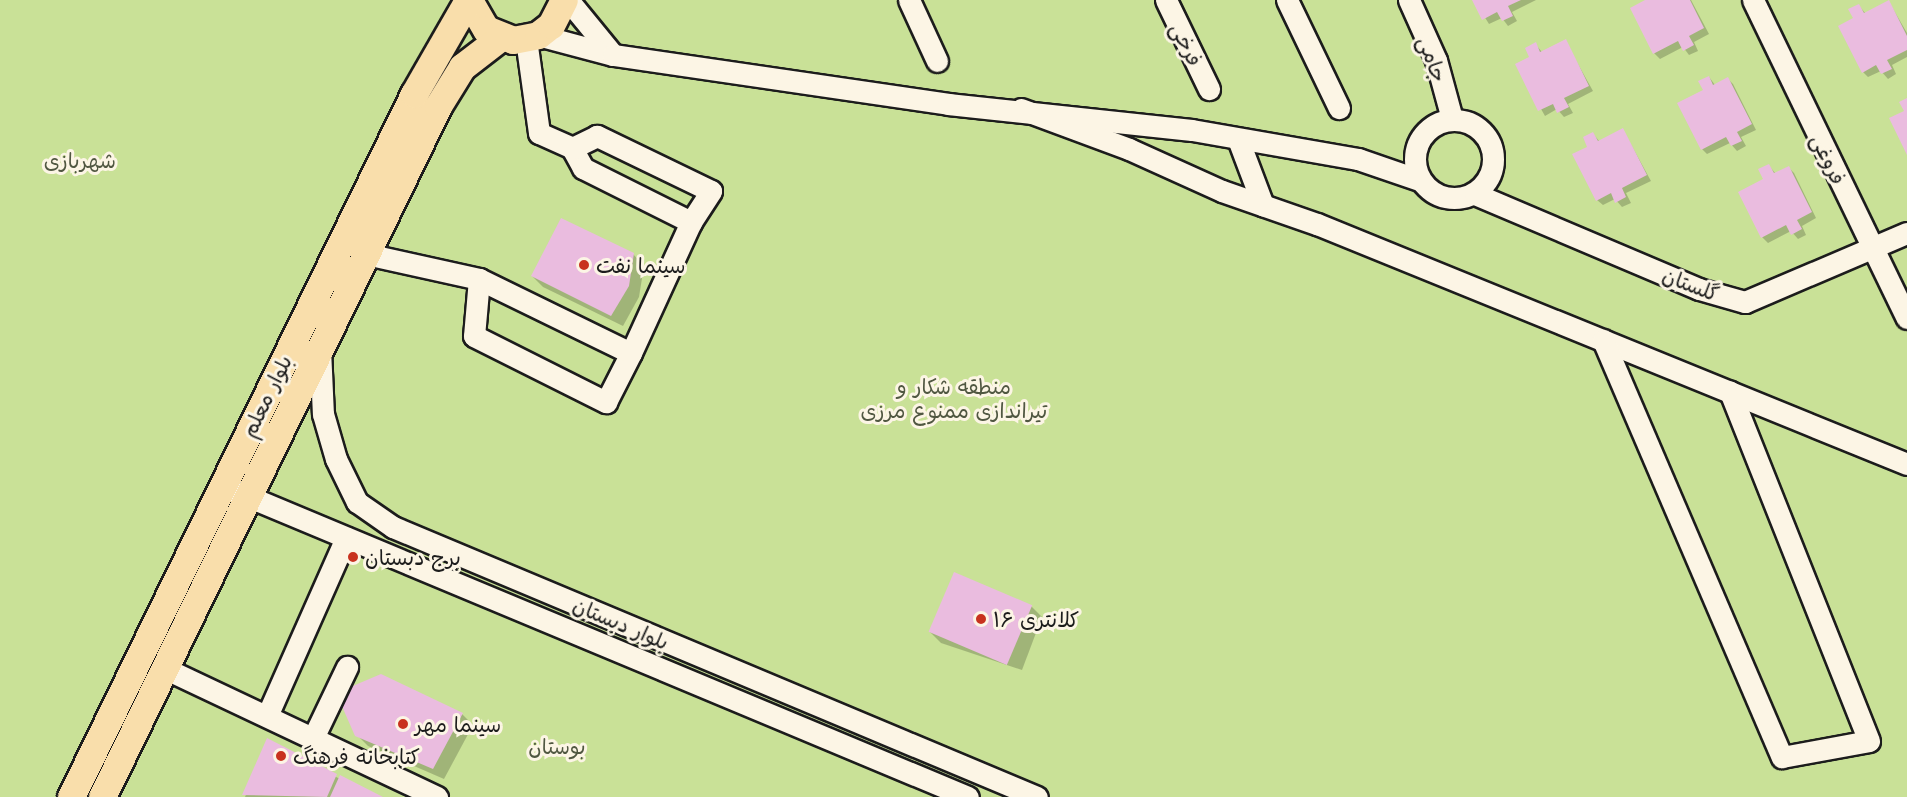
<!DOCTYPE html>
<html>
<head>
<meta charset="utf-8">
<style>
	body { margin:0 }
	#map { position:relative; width:1907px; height:797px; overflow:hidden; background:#fcf5e5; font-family:Mali,"Playpen Sans Arabic",sans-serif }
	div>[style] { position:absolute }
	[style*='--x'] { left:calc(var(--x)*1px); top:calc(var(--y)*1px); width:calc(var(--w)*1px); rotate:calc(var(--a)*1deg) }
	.green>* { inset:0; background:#c9e197; transform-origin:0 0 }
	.shadow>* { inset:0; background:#0003 }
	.building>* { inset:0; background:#eabcdf; transform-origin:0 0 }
	.roads { filter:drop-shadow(2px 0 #1c1c1c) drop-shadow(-2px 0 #1c1c1c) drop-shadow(0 2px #1c1c1c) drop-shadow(0 -2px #1c1c1c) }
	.minor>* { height:21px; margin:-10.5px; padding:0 10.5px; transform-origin:10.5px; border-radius:10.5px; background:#fcf5e5 }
	.minor>.ring { margin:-10.5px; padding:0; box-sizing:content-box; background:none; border:21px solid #fcf5e5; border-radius:50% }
	.major>* { height:27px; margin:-13.5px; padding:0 13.5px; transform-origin:13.5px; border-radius:13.5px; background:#f9deab }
	.dots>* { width:16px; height:16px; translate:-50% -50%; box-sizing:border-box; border:3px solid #fcf5e5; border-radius:50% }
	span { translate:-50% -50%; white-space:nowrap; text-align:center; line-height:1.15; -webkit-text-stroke:6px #fcf5e5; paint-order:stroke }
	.street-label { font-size:21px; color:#1c1c1c }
	.park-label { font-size:21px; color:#505741 }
	.poi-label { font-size:21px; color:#1c1c1c }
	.left { translate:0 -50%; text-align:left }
</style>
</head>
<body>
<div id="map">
	<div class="green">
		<i style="left:0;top:0;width:1907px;height:797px"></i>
	</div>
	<div class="shadow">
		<i style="clip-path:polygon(1474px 0,1536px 0,1512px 12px,1517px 21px,1508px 26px,1502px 18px,1489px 24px)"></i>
		<i style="clip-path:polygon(1648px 0,1691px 0,1709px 34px,1694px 42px,1698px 51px,1689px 55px,1683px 47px,1660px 59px,1654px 53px)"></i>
		<i style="clip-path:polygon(1889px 2px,1907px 33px,1907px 57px,1892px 65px,1896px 74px,1888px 79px,1881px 71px,1868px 77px,1863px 72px,1855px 19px,1859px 6px,1866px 14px)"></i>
		<i style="clip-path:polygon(1565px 41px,1593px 91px,1568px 104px,1573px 113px,1564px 117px,1557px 109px,1545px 116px,1516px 65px,1531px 58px,1535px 44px,1542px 52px)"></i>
		<i style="clip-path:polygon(1709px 77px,1715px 85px,1728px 79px,1733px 84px,1756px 130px,1741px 137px,1746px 146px,1737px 151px,1730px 143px,1707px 154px,1702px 149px)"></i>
		<i style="clip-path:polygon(1623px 130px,1651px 181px,1626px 193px,1631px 203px,1622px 207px,1615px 199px,1603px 205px,1597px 200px,1589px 147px,1593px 134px,1600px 142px)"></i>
		<i style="clip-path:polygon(1769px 166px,1776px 174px,1788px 167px,1794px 173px,1816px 218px,1802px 226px,1806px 235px,1798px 239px,1791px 231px,1768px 243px,1762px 237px)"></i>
		<i style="clip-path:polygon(633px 254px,644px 266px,639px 297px,623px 326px,543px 287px,532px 276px)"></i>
		<i style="clip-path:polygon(1031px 606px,1042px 617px,1022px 670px,941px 643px,930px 632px)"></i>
		<i style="clip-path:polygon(462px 714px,473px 725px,444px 779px,368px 746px,357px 735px)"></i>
		<i style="clip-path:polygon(268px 740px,340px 779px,379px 797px,245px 797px)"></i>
	</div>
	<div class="building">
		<i style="clip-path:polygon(1472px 0,1521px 0,1508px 6px,1513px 16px,1502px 21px,1497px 12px,1482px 20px)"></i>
		<i style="clip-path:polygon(1645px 0,1690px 0,1704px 28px,1689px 36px,1694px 45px,1683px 51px,1678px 41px,1653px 54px,1630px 8px)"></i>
		<i style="clip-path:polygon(1889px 0,1907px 36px,1907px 50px,1887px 60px,1892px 69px,1881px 74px,1876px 65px,1862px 73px,1838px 26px,1853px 18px,1848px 9px,1859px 4px,1864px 13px)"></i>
		<i style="clip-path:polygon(1566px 39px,1589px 86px,1564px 98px,1569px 107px,1557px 113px,1553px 104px,1538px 111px,1515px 64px,1529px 57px,1525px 48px,1536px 42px,1540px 52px)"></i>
		<i style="clip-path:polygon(1709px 76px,1713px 85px,1728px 77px,1752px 124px,1737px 132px,1742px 141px,1731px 146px,1726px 137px,1701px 150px,1677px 103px,1703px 90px,1698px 81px)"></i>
		<i style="clip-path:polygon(1907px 98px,1907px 155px,1889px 118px,1904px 111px,1899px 102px)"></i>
		<i style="clip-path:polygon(1623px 128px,1647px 175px,1622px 188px,1626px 197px,1615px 203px,1611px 193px,1596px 201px,1572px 154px,1587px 147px,1583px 137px,1593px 132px,1598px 141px)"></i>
		<i style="clip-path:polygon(1769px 164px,1774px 173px,1789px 166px,1812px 212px,1797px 220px,1802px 229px,1791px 235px,1786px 225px,1761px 238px,1738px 192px,1763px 179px,1758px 169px)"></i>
		<i style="clip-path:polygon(561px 218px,634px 253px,629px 286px,611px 316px,531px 276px)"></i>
		<i style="left:954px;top:572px;width:85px;height:65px;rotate:23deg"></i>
		<i style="clip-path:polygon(381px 674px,463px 713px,433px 769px,355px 736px,341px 704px,348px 688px)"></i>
		<i style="clip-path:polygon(267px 738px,337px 774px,327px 797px,242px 795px)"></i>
		<i style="clip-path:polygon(340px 775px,383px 797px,330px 797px)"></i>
	</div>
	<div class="roads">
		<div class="minor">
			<i style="--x:568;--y:0;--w:71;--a:50.7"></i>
			<i style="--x:909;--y:0;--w:67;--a:65.3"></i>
			<i style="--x:1166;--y:0;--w:99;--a:64.2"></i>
			<i style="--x:1287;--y:0;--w:120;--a:64.3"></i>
			<i style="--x:1409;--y:0;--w:66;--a:65.8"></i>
			<i style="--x:1436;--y:60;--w:61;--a:74.8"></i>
			<i style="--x:1753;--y:0;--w:353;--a:64.2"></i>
			<i style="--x:538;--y:35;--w:78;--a:14.9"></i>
			<i style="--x:613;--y:55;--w:339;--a:8.3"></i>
			<i style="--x:948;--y:104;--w:245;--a:6.1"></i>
			<i style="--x:1192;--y:130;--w:169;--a:9.9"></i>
			<i style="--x:1358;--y:159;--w:65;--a:19"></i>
			<i style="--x:526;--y:39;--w:95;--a:82.1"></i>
			<i style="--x:539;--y:133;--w:36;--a:24"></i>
			<i style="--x:572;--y:148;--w:23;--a:61"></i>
			<i style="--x:583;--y:168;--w:121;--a:26.6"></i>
			<i style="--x:1021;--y:109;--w:115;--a:20.3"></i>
			<i style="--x:1129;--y:149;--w:102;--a:24.3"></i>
			<i style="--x:1222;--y:191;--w:101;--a:19.2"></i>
			<i style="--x:1317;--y:224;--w:637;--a:22.14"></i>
			<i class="ring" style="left:1415px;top:120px;width:57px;height:57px"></i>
			<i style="--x:1238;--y:139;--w:71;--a:69.3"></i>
			<i style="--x:1475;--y:194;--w:243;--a:23"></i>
			<i style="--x:1699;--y:289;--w:48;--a:15.8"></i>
			<i style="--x:1745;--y:302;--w:176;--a:-23.1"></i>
			<i style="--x:366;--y:254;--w:116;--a:12.5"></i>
			<i style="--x:479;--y:279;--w:57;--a:95"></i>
			<i style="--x:474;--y:336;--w:148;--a:26.6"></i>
			<i style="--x:606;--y:402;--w:55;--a:-63"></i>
			<i style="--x:479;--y:279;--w:169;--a:26"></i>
			<i style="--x:631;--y:353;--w:144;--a:-65.4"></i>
			<i style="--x:691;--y:222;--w:37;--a:-57"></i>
			<i style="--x:711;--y:191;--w:127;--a:-154.2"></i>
			<i style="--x:597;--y:136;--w:28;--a:154"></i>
			<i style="--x:1603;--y:340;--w:454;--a:66.8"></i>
			<i style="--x:1782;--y:757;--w:88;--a:-10.4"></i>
			<i style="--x:1869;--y:741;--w:376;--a:-111.7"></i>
			<i style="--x:320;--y:349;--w:65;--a:87.4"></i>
			<i style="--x:323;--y:414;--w:47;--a:73.9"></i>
			<i style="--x:336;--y:459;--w:48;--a:64"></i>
			<i style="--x:357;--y:502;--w:44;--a:34.8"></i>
			<i style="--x:393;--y:527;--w:698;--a:22.75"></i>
			<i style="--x:235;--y:491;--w:794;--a:22.66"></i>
			<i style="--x:164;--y:668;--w:302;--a:25.3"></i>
			<i style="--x:267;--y:716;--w:195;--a:-66.1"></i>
			<i style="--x:313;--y:738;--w:79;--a:-64.4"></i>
		</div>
		<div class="major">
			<i style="--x:469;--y:0;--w:34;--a:60"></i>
			<i style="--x:486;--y:29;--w:29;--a:22"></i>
			<i style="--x:513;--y:40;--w:25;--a:-11"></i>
			<i style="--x:538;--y:35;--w:16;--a:-38"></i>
			<i style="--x:551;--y:25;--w:28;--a:-63"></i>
			<i style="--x:71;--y:797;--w:782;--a:-63.99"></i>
			<i style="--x:414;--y:94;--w:108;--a:-60.1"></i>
			<i style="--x:102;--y:797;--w:768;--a:-64.07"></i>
			<i style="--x:438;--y:106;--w:46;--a:-58.4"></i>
			<i style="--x:462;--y:67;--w:49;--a:-37.6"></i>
		</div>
	</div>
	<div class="dots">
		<i style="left:584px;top:265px;background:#c8321e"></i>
		<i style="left:353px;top:557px;background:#c8321e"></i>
		<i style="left:981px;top:619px;background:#c8321e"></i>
		<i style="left:403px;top:724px;background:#c8321e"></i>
		<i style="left:281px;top:756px;background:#c8321e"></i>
	</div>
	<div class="street-label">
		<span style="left:1187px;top:44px;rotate:64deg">فرخی</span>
		<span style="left:1433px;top:59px;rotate:70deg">جامی</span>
		<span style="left:1829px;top:159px;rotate:65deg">فروغی</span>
		<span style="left:1691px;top:284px;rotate:21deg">گلستان</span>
		<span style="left:266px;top:396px;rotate:-64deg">بلوار معلم</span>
		<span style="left:621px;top:623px;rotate:23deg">بلوار دبستان</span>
	</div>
	<div class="park-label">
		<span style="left:80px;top:160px">شهربازی</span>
		<span style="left:954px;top:398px">منطقه شکار و<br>تیراندازی ممنوع مرزی</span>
		<span style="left:557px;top:746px">بوستان</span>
	</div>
	<div class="poi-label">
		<span class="left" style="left:596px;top:265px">سینما نفت</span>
		<span class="left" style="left:365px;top:557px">برج دبستان</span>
		<span class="left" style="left:993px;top:619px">کلانتری ۱۶</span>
		<span class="left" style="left:415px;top:724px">سینما مهر</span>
		<span class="left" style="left:293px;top:756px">کتابخانه فرهنگ</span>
	</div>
</div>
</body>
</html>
